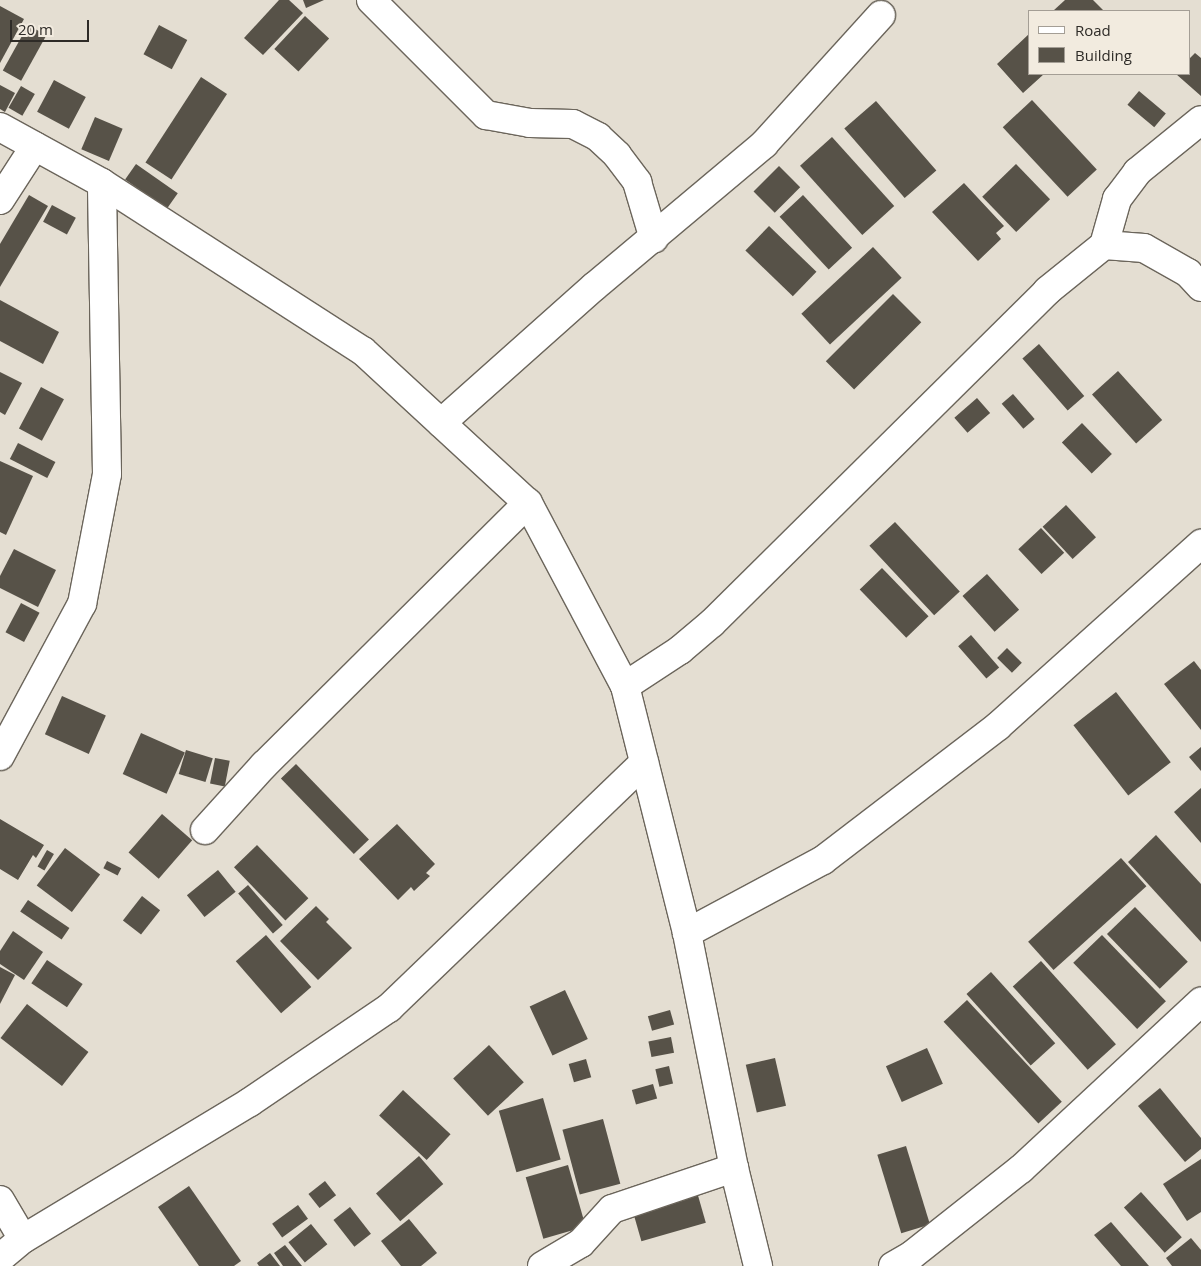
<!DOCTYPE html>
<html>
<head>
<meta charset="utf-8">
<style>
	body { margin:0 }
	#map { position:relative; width:1201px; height:1266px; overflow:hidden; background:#e4ded2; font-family:"Open Sans",sans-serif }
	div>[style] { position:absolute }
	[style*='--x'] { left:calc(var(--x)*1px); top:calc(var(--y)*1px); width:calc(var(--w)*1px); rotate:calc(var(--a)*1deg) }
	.building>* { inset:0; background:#575248; transform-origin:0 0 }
	.roads { filter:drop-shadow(1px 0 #6b655b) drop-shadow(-1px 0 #6b655b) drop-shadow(0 1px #6b655b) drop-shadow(0 -1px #6b655b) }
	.minor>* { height:28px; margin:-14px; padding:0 14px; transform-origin:14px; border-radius:14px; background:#fff }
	span { translate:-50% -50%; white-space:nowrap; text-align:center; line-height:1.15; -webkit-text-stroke:5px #f2ebdf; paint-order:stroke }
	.legend { position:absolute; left:1028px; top:10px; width:162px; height:65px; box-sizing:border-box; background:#f2ebdf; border:1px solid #a49e95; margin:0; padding:6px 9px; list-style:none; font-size:15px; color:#2e2b27 }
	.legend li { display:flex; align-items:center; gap:10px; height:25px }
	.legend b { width:25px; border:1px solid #a49e95 }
	.scale { position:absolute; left:10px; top:20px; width:79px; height:22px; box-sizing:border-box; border:2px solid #2e2b27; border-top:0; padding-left:6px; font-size:15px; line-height:18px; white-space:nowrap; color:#2e2b27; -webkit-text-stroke:4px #f2ebdf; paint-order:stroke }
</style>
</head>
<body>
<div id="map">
	<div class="building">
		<i style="clip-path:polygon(279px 0,289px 0,303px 13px,263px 55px,244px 38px)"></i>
		<i style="clip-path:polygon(303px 0,324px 0,306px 8px)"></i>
		<i style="clip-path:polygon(1065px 0,1093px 0,1104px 11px,1053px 11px)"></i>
		<i style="clip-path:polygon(0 6px,24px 19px,0 63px)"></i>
		<i style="left:305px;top:16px;width:33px;height:45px;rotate:43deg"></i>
		<i style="left:28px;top:25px;width:21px;height:52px;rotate:29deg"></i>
		<i style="left:159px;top:25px;width:32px;height:33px;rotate:28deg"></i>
		<i style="clip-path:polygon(1030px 33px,1030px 74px,1044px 74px,1023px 93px,997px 64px)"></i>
		<i style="clip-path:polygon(1195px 53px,1201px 58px,1201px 96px,1176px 74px,1190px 74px,1190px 58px)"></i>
		<i style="left:201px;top:77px;width:31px;height:102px;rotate:33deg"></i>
		<i style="left:54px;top:80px;width:36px;height:36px;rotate:28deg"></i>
		<i style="clip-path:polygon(0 85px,15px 93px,5px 112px,0 109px)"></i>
		<i style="left:21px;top:86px;width:16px;height:25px;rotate:30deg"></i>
		<i style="left:1139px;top:91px;width:35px;height:18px;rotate:40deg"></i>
		<i style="left:1032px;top:100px;width:95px;height:40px;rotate:47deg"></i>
		<i style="left:876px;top:101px;width:92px;height:42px;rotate:49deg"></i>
		<i style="left:95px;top:117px;width:30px;height:35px;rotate:23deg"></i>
		<i style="left:832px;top:137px;width:93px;height:43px;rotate:48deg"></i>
		<i style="left:136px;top:164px;width:51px;height:19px;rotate:35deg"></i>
		<i style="left:1016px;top:164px;width:49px;height:47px;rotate:46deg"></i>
		<i style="left:779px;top:166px;width:30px;height:36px;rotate:45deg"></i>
		<i style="clip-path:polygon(964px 183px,1004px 226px,996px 233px,1001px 239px,978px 261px,932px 212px)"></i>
		<i style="clip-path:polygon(29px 195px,48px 206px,0 287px,0 244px)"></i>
		<i style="left:803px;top:195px;width:72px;height:32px;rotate:47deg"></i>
		<i style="left:52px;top:205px;width:27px;height:19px;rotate:28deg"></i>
		<i style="left:769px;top:226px;width:66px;height:34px;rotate:44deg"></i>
		<i style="left:873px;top:247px;width:42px;height:98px;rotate:47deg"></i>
		<i style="left:893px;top:294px;width:40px;height:95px;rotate:45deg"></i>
		<i style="clip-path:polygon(0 300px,59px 332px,43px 364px,0 341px)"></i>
		<i style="left:1039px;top:344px;width:69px;height:22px;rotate:49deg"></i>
		<i style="left:1118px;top:371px;width:66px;height:35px;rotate:48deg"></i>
		<i style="clip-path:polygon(0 372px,22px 383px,5px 415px,0 412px)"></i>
		<i style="left:41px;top:387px;width:26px;height:47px;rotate:28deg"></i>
		<i style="left:1013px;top:394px;width:33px;height:15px;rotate:49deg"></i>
		<i style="left:977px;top:398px;width:20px;height:30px;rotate:49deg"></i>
		<i style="left:1082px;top:423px;width:43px;height:28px;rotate:46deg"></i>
		<i style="left:18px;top:443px;width:42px;height:18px;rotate:27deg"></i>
		<i style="clip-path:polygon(0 461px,33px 476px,6px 535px,0 532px)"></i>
		<i style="left:1066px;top:505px;width:44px;height:32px;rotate:47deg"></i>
		<i style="left:895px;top:522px;width:95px;height:35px;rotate:47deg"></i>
		<i style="left:1041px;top:528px;width:34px;height:31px;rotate:47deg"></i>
		<i style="clip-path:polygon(14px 549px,56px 570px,38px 607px,0 588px,0 576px)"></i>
		<i style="left:882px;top:568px;width:67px;height:31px;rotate:46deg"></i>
		<i style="left:987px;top:574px;width:48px;height:33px;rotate:48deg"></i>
		<i style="left:21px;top:603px;width:21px;height:33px;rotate:28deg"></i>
		<i style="left:971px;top:635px;width:43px;height:17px;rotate:49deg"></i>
		<i style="left:1007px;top:648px;width:21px;height:14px;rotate:45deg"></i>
		<i style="clip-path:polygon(1194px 661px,1201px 670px,1201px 730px,1164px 684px)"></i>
		<i style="left:1116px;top:692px;width:89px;height:54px;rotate:52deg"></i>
		<i style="left:62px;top:696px;width:48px;height:42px;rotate:24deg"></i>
		<i style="left:141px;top:733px;width:48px;height:45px;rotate:24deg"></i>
		<i style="clip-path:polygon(1201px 747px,1201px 771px,1189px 757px)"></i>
		<i style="left:186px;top:750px;width:28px;height:25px;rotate:17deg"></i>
		<i style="left:215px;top:758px;width:15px;height:26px;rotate:11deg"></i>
		<i style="left:296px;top:764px;width:105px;height:21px;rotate:46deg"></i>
		<i style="clip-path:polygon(1201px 788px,1201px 843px,1174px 812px)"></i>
		<i style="left:162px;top:814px;width:40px;height:51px;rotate:41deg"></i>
		<i style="clip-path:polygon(0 819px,44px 845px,36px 858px,33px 855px,18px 880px,0 869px)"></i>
		<i style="clip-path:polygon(397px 824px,435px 864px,426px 873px,430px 876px,414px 891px,411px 887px,398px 900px,359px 859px)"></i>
		<i style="clip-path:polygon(1156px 835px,1201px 884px,1201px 942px,1128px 862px)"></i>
		<i style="left:257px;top:845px;width:74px;height:32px;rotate:46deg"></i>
		<i style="left:65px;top:848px;width:44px;height:47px;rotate:37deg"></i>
		<i style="left:47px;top:850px;width:8px;height:19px;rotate:30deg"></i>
		<i style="left:1121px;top:858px;width:38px;height:125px;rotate:48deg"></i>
		<i style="left:107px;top:861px;width:16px;height:8px;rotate:27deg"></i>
		<i style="left:218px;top:870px;width:28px;height:40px;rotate:51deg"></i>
		<i style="left:248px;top:885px;width:53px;height:13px;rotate:49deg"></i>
		<i style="left:142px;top:896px;width:23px;height:31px;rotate:38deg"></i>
		<i style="left:28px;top:900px;width:50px;height:14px;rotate:34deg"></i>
		<i style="clip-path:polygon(316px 906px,329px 919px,326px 922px,352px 948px,318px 980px,280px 941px)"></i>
		<i style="left:1135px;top:907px;width:76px;height:39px;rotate:46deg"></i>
		<i style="clip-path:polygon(13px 931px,43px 952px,24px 980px,0 964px,0 951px)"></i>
		<i style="left:266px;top:935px;width:69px;height:40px;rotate:49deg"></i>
		<i style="left:1102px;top:935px;width:92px;height:40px;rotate:46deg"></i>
		<i style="left:47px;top:960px;width:43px;height:28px;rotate:34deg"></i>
		<i style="left:1041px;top:961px;width:112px;height:38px;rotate:48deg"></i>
		<i style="clip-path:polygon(0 967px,15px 975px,0 1004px)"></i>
		<i style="left:991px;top:972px;width:96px;height:33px;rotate:48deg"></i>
		<i style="left:565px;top:990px;width:54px;height:39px;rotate:65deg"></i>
		<i style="left:967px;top:1000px;width:139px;height:32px;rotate:47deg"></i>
		<i style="left:27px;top:1004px;width:78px;height:43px;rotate:38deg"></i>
		<i style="left:670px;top:1010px;width:15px;height:23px;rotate:74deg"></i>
		<i style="left:671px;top:1037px;width:16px;height:23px;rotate:79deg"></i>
		<i style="left:489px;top:1045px;width:51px;height:49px;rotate:47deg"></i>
		<i style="left:927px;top:1048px;width:39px;height:45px;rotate:66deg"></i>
		<i style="left:775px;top:1058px;width:49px;height:30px;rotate:77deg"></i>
		<i style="left:586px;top:1059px;width:19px;height:18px;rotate:74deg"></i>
		<i style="left:669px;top:1066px;width:18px;height:14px;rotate:77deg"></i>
		<i style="left:653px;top:1084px;width:15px;height:22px;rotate:74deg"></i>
		<i style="clip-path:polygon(1160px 1088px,1201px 1138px,1201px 1149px,1185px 1162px,1138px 1106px)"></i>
		<i style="left:403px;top:1090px;width:65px;height:35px;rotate:43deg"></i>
		<i style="left:543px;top:1098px;width:64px;height:46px;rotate:74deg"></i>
		<i style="left:603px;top:1119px;width:67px;height:42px;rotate:75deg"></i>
		<i style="left:906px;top:1146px;width:82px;height:30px;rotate:73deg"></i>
		<i style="left:419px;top:1156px;width:37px;height:57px;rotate:49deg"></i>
		<i style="clip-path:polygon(1201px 1159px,1201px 1212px,1187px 1221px,1163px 1184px)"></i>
		<i style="left:568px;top:1165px;width:64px;height:44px;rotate:74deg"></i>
		<i style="left:325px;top:1181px;width:18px;height:21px;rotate:52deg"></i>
		<i style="clip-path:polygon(189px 1186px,241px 1261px,234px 1266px,199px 1266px,158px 1207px)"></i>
		<i style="left:697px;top:1192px;width:32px;height:67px;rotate:74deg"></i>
		<i style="left:1141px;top:1192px;width:61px;height:23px;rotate:48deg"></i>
		<i style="left:298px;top:1205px;width:17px;height:32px;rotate:54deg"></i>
		<i style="left:350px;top:1207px;width:34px;height:21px;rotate:52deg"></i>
		<i style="clip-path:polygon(409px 1219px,437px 1253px,421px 1266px,401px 1266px,381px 1241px)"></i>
		<i style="clip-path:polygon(1111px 1222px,1149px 1266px,1121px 1266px,1094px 1235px)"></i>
		<i style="left:311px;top:1224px;width:26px;height:29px;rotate:51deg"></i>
		<i style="clip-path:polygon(1191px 1238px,1201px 1250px,1201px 1266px,1172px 1266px,1166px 1258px)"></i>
		<i style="clip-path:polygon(285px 1245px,302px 1266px,283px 1266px,274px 1253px)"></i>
		<i style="clip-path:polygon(270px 1253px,280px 1266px,259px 1266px,257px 1263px)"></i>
	</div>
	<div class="roads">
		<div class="minor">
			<i style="--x:371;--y:0;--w:163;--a:45"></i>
			<i style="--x:486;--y:115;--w:45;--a:10.3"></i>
			<i style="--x:530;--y:123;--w:43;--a:1.3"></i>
			<i style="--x:573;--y:124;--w:28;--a:27"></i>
			<i style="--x:598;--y:137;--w:26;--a:43"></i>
			<i style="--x:617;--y:155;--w:34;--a:53"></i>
			<i style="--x:637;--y:182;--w:59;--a:73.4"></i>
			<i style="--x:0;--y:127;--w:116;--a:28.8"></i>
			<i style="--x:102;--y:183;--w:310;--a:32.8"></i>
			<i style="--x:363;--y:351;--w:224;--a:42.7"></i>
			<i style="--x:528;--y:503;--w:207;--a:62.1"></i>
			<i style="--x:625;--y:686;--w:255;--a:75.9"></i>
			<i style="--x:687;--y:933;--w:240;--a:78.7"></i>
			<i style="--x:734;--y:1168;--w:101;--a:76.2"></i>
			<i style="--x:0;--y:200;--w:64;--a:-57.1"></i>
			<i style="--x:1104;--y:245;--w:48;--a:-74.2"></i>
			<i style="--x:1117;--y:199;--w:34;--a:-53"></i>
			<i style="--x:1137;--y:172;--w:82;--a:-39.1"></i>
			<i style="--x:441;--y:423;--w:206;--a:-41.7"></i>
			<i style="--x:595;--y:286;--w:221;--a:-40"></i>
			<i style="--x:764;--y:144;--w:174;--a:-47.8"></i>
			<i style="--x:625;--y:686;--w:66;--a:-33.2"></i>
			<i style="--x:680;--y:650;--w:42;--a:-40.2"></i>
			<i style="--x:712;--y:623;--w:472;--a:-44.7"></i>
			<i style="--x:1047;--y:291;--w:73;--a:-38.9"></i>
			<i style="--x:1104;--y:245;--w:40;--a:4.3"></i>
			<i style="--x:1144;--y:248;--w:51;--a:29.6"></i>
			<i style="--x:1188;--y:273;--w:19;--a:47"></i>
			<i style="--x:0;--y:756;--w:173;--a:-61.7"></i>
			<i style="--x:82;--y:604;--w:132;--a:-79.1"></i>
			<i style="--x:107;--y:474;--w:291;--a:-91"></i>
			<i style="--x:205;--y:830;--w:88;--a:-47.8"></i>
			<i style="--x:264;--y:765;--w:372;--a:-44.8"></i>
			<i style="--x:687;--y:933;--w:154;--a:-28.2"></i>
			<i style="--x:823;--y:860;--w:220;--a:-37.4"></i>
			<i style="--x:998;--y:726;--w:273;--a:-41.9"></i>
			<i style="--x:0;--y:1200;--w:45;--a:59.5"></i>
			<i style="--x:0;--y:1258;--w:30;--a:-40"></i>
			<i style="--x:23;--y:1239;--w:265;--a:-31.1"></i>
			<i style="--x:250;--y:1102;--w:168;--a:-34.1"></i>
			<i style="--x:389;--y:1008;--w:354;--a:-43.9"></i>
			<i style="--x:542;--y:1266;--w:45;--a:-30.5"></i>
			<i style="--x:581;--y:1243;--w:46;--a:-47.6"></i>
			<i style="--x:612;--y:1209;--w:129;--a:-18.6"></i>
			<i style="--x:893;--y:1266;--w:22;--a:-30"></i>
			<i style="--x:912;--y:1255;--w:139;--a:-38.3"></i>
			<i style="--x:1021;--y:1169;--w:246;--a:-42.9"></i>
		</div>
	</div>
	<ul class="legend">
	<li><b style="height:6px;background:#fff"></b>Road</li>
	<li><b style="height:14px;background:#575248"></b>Building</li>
	</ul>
	<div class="scale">20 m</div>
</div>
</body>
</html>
